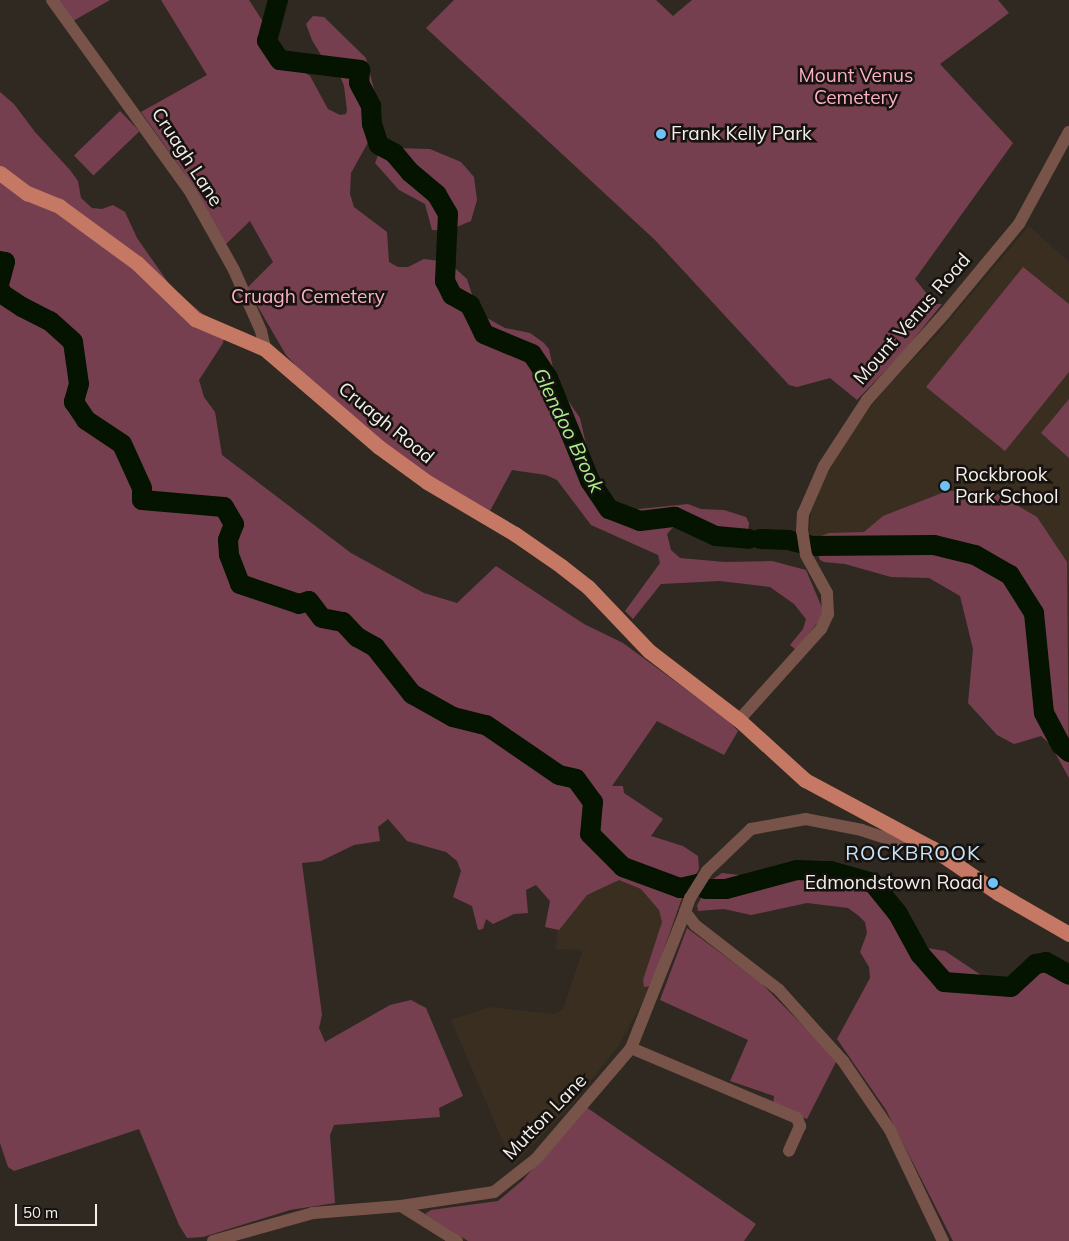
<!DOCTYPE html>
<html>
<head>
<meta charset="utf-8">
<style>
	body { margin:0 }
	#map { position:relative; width:1069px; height:1241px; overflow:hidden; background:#302921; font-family:Mulish,sans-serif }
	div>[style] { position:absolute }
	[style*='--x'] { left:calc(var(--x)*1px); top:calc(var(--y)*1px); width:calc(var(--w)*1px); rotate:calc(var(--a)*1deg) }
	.built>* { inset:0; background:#3a2e21 }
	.green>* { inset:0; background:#763f50; transform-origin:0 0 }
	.river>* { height:20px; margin:-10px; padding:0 10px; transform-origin:10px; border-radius:10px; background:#051301 }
	.minor>* { height:12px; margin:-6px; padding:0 6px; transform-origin:6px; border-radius:6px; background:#785349 }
	.major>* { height:15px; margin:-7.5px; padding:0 7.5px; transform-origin:7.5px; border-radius:7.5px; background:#c57864 }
	.dots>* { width:14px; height:14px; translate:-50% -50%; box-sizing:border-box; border:2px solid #16120f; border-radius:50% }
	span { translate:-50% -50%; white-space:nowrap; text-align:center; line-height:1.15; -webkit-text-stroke:5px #16120f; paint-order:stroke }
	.park-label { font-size:19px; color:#fbb1c5 }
	.poi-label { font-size:19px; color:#f4efea }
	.left { translate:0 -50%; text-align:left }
	.right { translate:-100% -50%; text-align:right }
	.street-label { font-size:19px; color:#f4efea }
	.water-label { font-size:20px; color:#aaef8b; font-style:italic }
	.neighbourhood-label { font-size:20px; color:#c8e4f7; letter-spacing:1px }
	.scale { position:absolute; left:15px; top:1204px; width:82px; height:22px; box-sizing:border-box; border:2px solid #f4efea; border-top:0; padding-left:6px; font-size:15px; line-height:18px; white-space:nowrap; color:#f4efea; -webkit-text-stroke:4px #16120f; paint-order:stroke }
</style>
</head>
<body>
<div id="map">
	<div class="built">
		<i style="clip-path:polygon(1029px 226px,1069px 262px,1069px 752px,1034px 613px,841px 545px,812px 546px,809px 540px,811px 506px,841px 447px,881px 393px,937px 335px)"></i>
		<i style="clip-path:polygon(565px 854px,680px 888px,651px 986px,619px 1045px,575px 1101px,513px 1165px,451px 1020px,490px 1007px,554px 1014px,563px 1009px,583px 950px,556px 949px)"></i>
	</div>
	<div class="green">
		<i style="clip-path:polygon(58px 0,110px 0,73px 21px)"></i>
		<i style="clip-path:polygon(161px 0,249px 0,290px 63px,310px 76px,328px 109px,340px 115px,346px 114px,347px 110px,344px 86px,338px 71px,321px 55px,312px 40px,306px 24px,313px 16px,324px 17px,366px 58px,379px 109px,376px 128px,351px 173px,350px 194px,354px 207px,387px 232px,389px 262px,398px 267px,408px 267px,424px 259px,448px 262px,467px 279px,475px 304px,487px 318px,505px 328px,530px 333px,544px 343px,549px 349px,556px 383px,580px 418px,590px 462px,610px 498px,629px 510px,688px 504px,701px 509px,724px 510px,746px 517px,749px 523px,748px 534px,740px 537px,688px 526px,674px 526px,667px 534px,671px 550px,680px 558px,725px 562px,772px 561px,806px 570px,823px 610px,821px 618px,796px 650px,790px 645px,803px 629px,806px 619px,794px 604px,770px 587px,720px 581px,661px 584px,633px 619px,625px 611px,660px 563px,658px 555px,591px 525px,557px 480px,546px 475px,512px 470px,490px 511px,428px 475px,378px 438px,306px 377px,286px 355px,247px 288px,273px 262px,250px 221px,225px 245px,183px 171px,141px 112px,207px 75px)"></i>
		<i style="clip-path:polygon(454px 0,656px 0,673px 16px,692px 0,998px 0,1009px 13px,940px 64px,1013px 143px,915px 279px,935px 304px,942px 304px,904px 351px,857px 400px,830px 378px,797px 387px,789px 385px,655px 240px,426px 28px)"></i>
		<i style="clip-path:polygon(0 92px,14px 104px,35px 132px,70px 170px,78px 181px,81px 198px,92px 208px,102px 209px,113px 205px,125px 212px,137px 238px,172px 288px,204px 315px,226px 326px,223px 343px,199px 380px,204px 397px,215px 412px,222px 455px,351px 553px,424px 593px,457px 603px,496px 566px,584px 624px,623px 643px,728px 720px,738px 731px,724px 755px,657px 721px,612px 786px,623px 786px,624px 793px,663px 819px,651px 836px,683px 846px,698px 856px,699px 869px,683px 895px,651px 986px,644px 987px,643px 980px,662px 922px,659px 910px,641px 889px,619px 880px,587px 895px,559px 930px,545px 927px,550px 901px,536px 885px,526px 890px,528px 913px,514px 914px,493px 924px,486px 919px,483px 929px,478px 930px,472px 906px,453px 897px,461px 871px,457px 861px,446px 852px,407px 841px,388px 819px,378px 827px,380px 841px,354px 845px,321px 861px,302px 863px,322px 1015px,319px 1028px,325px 1042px,390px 1005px,411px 1000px,426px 1008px,463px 1096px,439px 1108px,440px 1117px,334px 1125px,330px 1135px,335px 1203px,290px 1210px,203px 1237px,187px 1238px,179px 1225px,139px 1129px,14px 1171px,8px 1167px,0 1143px)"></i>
		<i style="left:120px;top:111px;width:28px;height:64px;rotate:46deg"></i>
		<i style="clip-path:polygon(390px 148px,430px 149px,461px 162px,474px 177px,477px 200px,471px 221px,447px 231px,432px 230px,425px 204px,399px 190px,375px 163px,379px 153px)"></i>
		<i style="clip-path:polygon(1023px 267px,1069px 304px,1069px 372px,1005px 451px,926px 387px)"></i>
		<i style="clip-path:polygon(1069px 399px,1069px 458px,1041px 433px)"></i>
		<i style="clip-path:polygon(991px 490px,1037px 517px,1067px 562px,1069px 778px,1050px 744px,1041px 736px,1014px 744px,997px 735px,968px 703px,973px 649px,960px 596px,929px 578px,891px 577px,845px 564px,824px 562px,820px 560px,813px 539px,829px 533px,864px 532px,883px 516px,947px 491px)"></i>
		<i style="clip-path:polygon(825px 868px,842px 868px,859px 873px,891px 890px,902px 906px,908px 928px,922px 947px,945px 951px,987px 979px,1009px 984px,1018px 978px,1027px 965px,1038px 958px,1054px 960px,1069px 970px,1069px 1241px,953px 1241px,886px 1110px,837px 1039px,870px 978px,869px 967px,860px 952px,867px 933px,865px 922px,859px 916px,848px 908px,807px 903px,751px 915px,724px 909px,698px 911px,697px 905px,713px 879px,722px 873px,780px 880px)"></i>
		<i style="clip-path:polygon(687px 928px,761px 983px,837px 1060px,807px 1119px,773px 1105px,774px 1096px,730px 1081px,748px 1040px,660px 1000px)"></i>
		<i style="clip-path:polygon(586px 1107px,756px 1224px,744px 1241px,468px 1241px,425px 1214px,431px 1210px,498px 1201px,523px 1180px)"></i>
	</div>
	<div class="river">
		<i style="--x:278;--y:0;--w:42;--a:105"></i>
		<i style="--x:267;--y:41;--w:23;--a:56"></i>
		<i style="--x:280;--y:60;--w:81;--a:7.1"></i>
		<i style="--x:360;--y:70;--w:13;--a:94"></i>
		<i style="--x:359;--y:83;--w:26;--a:62"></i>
		<i style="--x:371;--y:106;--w:18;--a:87"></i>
		<i style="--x:372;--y:124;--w:22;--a:72"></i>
		<i style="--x:379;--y:145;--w:17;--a:28"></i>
		<i style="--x:394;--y:153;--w:25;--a:50"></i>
		<i style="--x:410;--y:172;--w:35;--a:40"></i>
		<i style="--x:437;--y:195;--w:22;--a:60"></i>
		<i style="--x:448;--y:214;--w:67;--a:92.6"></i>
		<i style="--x:445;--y:281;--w:16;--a:63"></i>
		<i style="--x:452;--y:295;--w:21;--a:29"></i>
		<i style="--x:470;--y:305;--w:32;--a:64"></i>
		<i style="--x:484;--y:334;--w:52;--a:22.6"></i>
		<i style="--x:532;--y:354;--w:29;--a:56"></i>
		<i style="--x:548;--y:378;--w:111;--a:67.8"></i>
		<i style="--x:590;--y:481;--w:34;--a:56"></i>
		<i style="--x:609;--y:509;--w:33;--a:21"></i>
		<i style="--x:640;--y:521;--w:35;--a:-7"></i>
		<i style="--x:675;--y:517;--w:45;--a:24.9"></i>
		<i style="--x:716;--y:536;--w:33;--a:5"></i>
		<i style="--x:0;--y:261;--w:5;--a:11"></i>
		<i style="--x:5;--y:262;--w:20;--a:105"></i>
		<i style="--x:0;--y:289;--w:5;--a:68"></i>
		<i style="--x:2;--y:294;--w:24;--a:33"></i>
		<i style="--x:22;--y:307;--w:31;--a:27"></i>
		<i style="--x:50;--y:321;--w:31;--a:42"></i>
		<i style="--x:73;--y:342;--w:42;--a:81.9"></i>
		<i style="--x:79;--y:384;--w:19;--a:106"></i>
		<i style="--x:74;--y:402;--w:22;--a:56"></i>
		<i style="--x:86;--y:420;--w:43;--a:33.7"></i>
		<i style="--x:122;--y:444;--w:48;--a:65.6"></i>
		<i style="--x:142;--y:488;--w:12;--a:90"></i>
		<i style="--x:142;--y:500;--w:82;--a:4.9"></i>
		<i style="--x:224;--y:507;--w:20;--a:60"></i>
		<i style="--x:234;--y:524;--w:17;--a:111"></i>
		<i style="--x:228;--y:540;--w:15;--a:86"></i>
		<i style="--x:229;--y:555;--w:31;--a:69"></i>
		<i style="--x:240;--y:584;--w:62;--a:18.7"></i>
		<i style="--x:299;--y:604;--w:10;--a:-17"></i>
		<i style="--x:309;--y:601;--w:21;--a:53"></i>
		<i style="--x:322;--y:618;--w:21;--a:11"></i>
		<i style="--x:343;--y:622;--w:21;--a:47"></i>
		<i style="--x:357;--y:637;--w:21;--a:29"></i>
		<i style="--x:375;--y:647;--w:60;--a:51.8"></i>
		<i style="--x:412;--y:694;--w:47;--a:29.3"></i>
		<i style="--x:453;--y:717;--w:34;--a:14"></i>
		<i style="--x:486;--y:725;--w:88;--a:34.4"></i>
		<i style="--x:559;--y:775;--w:17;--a:13"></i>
		<i style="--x:576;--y:779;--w:29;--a:54"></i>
		<i style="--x:593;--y:802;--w:32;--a:95"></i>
		<i style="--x:590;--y:834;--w:47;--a:45"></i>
		<i style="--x:623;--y:867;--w:61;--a:20.2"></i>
		<i style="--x:680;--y:888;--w:18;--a:-13"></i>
		<i style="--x:698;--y:884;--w:9;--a:32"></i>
		<i style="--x:706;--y:889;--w:20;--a:0"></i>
		<i style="--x:726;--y:889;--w:73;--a:-15"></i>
		<i style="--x:797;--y:870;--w:33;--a:2"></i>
		<i style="--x:830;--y:871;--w:45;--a:15.6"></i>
		<i style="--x:873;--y:883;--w:40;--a:51"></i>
		<i style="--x:898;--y:914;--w:46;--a:61.2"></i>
		<i style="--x:920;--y:954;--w:37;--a:49"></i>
		<i style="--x:944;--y:982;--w:67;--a:4.3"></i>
		<i style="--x:1011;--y:987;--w:34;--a:-43"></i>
		<i style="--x:1036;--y:964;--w:10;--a:-11"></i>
		<i style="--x:1046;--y:962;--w:26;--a:29"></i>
		<i style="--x:760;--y:539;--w:28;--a:2"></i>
		<i style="--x:788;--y:540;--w:25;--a:14"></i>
		<i style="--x:812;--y:546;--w:122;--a:-0.5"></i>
		<i style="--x:934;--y:545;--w:42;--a:13.7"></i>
		<i style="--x:975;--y:555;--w:40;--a:29.7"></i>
		<i style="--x:1010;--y:575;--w:45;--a:57.7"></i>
		<i style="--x:1034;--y:613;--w:100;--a:84.3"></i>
		<i style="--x:1044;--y:713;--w:36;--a:62"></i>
		<i style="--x:1061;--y:745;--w:11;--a:41"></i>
	</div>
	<div class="minor">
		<i style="--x:52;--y:0;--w:238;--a:54.2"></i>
		<i style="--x:191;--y:193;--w:88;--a:60.8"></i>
		<i style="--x:234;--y:270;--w:67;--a:66.1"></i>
		<i style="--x:261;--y:331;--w:18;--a:77"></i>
		<i style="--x:739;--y:720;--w:122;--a:-48"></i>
		<i style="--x:821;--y:629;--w:17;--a:-65"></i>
		<i style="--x:828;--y:614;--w:21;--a:-93"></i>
		<i style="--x:827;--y:593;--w:43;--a:-118.9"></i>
		<i style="--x:806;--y:555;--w:24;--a:-99"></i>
		<i style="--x:802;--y:531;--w:17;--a:-87"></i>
		<i style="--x:803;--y:514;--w:52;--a:-66.4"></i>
		<i style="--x:824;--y:466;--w:79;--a:-56.9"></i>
		<i style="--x:867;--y:400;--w:117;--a:-48.1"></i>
		<i style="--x:945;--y:313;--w:116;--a:-50.3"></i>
		<i style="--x:1019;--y:224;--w:105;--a:-61.5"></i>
		<i style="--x:910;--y:837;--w:13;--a:157"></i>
		<i style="--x:898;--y:842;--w:38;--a:-162"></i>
		<i style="--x:862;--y:830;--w:57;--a:-168.9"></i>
		<i style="--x:806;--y:819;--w:56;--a:169.7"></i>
		<i style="--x:751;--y:829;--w:61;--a:136.3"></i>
		<i style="--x:707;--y:871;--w:32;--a:122"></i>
		<i style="--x:690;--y:898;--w:15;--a:110"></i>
		<i style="--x:685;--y:912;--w:16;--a:52"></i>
		<i style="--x:695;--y:925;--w:106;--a:37.7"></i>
		<i style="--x:779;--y:990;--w:96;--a:48"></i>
		<i style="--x:843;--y:1061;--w:83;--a:55.7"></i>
		<i style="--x:890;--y:1130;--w:123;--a:64.5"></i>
		<i style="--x:631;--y:1048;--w:180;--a:22.9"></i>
		<i style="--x:797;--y:1118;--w:9;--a:69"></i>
		<i style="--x:800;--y:1126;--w:27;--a:114"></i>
		<i style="--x:401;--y:1206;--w:66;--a:32"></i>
		<i style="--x:213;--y:1241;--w:104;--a:-15.6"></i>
		<i style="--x:313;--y:1213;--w:88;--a:-4.5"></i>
		<i style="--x:401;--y:1206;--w:94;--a:-8.6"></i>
		<i style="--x:494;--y:1192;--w:53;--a:-38.2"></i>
		<i style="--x:536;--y:1159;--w:146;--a:-49.4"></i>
		<i style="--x:631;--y:1048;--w:146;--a:-68.3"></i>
	</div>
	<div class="major">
		<i style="--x:0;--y:173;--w:34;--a:37"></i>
		<i style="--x:27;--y:193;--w:35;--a:22"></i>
		<i style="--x:59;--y:206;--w:97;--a:36.2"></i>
		<i style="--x:137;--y:263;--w:81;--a:44"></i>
		<i style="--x:195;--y:319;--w:76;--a:23.2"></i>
		<i style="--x:265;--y:349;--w:150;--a:40.7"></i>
		<i style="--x:379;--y:447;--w:59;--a:36.1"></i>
		<i style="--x:427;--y:482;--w:102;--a:30.6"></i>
		<i style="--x:515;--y:534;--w:56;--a:34.8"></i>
		<i style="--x:561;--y:566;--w:34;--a:38"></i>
		<i style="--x:588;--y:587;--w:88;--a:46.4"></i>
		<i style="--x:649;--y:651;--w:113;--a:37.5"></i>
		<i style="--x:739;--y:720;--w:89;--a:42.3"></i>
		<i style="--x:805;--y:780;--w:144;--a:28.2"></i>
		<i style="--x:932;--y:848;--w:80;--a:34.3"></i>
		<i style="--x:998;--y:893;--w:82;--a:30"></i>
	</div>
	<div class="dots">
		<i style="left:661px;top:134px;background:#70c1f4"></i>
		<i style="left:945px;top:486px;background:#70c1f4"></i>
		<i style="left:993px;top:883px;background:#70c1f4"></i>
	</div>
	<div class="park-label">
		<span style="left:856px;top:87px">Mount Venus<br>Cemetery</span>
		<span style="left:308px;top:297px">Cruagh Cemetery</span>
	</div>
	<div class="poi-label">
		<span class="left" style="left:671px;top:134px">Frank Kelly Park</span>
		<span class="left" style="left:955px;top:486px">Rockbrook<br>Park School</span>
		<span class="right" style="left:983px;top:883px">Edmondstown Road</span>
	</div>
	<div class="street-label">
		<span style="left:187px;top:157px;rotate:57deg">Cruagh Lane</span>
		<span style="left:912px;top:319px;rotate:-49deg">Mount Venus Road</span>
		<span style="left:386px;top:423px;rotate:39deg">Cruagh Road</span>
		<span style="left:545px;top:1117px;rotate:-46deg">Mutton Lane</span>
	</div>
	<div class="water-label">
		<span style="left:569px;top:430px;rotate:64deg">Glendoo Brook</span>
	</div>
	<div class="neighbourhood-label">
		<span style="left:913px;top:852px">ROCKBROOK</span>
	</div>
	<div class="scale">50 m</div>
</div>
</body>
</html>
